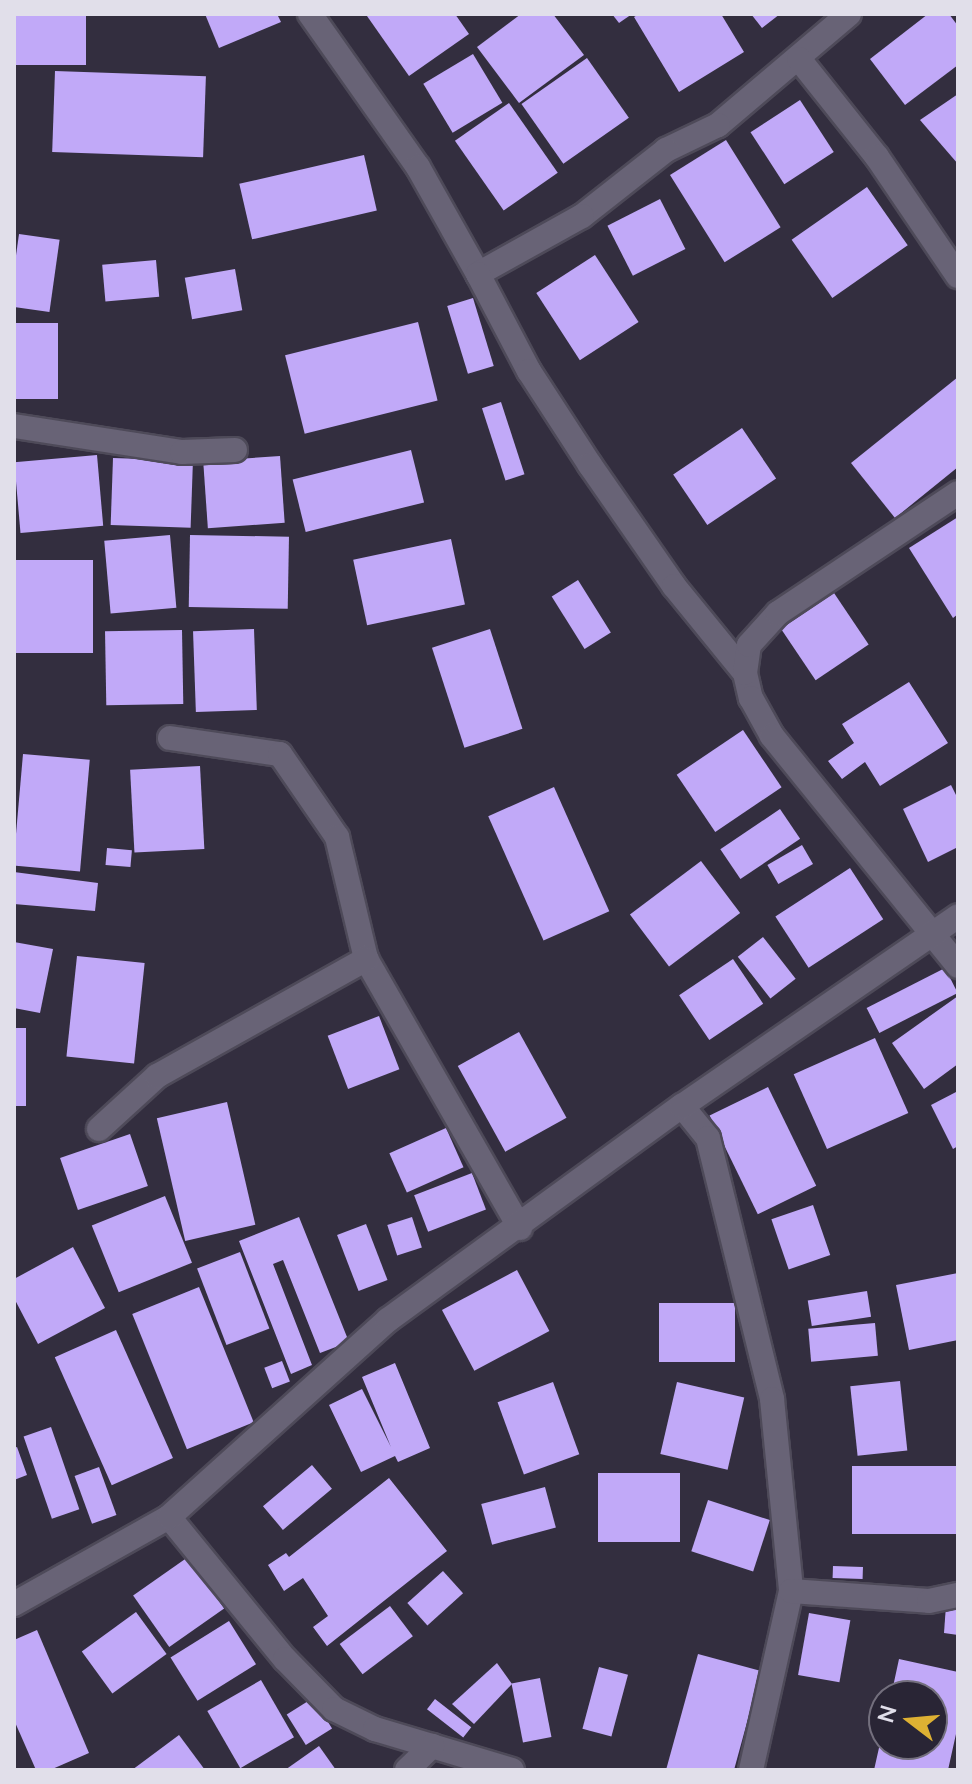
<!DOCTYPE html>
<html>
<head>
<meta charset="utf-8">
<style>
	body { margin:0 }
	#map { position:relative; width:972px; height:1784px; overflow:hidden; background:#332e3f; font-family:Lato,sans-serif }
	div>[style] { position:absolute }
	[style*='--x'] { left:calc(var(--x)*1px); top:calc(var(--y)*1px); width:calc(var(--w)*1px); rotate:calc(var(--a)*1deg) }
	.building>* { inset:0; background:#c1a9f8; transform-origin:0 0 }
	.roads { filter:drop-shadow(2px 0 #4e4a59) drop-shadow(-2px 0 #4e4a59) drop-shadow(0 2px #4e4a59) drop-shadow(0 -2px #4e4a59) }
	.minor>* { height:24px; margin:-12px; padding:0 12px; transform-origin:12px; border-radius:12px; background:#686376 }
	span { translate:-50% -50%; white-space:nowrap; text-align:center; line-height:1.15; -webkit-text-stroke:8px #292535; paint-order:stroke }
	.frame { position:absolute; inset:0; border:16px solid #e1dfea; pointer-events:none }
	.north { position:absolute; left:868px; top:1680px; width:80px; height:80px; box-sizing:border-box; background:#292535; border:2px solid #736f7d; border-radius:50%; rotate:286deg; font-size:22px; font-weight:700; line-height:32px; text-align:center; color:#e1dfea }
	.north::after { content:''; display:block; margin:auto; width:28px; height:36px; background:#deb133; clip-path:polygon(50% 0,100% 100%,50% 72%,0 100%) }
</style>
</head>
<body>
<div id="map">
	<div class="building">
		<i style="left:15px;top:14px;width:71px;height:51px"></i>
		<i style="clip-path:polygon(205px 14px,277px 14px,281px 22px,219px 48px)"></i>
		<i style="clip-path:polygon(371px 14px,455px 14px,469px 34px,409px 76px,367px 16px)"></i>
		<i style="clip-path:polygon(521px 14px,553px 14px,584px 55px,519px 103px,477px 47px)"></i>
		<i style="clip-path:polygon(612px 14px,632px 14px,619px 23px)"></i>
		<i style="clip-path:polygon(639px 14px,721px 14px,744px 52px,679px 92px,634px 17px)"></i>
		<i style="clip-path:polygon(751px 14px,780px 14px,762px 28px)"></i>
		<i style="clip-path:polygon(928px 14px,949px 14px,958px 26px,958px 65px,905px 105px,870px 59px)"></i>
		<i style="left:473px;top:54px;width:57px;height:58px;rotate:59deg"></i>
		<i style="left:587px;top:58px;width:73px;height:80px;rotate:55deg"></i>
		<i style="left:55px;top:71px;width:151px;height:81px;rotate:2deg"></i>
		<i style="clip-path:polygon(958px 94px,958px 164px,920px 120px)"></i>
		<i style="left:800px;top:100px;width:62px;height:59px;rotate:57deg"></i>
		<i style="left:509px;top:103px;width:85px;height:66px;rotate:55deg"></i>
		<i style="left:726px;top:140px;width:103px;height:66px;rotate:58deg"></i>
		<i style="left:364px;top:155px;width:57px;height:128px;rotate:77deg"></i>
		<i style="left:867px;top:187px;width:71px;height:92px;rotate:55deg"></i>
		<i style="left:660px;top:199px;width:56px;height:59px;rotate:63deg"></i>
		<i style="left:19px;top:234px;width:41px;height:73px;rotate:8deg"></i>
		<i style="left:595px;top:255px;width:80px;height:70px;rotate:57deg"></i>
		<i style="left:156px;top:260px;width:37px;height:54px;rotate:85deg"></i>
		<i style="left:235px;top:269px;width:42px;height:51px;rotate:80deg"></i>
		<i style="left:473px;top:298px;width:71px;height:27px;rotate:73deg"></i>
		<i style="left:418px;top:322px;width:81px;height:137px;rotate:76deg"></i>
		<i style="left:14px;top:323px;width:44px;height:76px"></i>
		<i style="clip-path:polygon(958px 377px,958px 467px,895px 518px,851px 463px)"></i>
		<i style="left:501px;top:402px;width:76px;height:20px;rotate:72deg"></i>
		<i style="left:742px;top:428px;width:61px;height:83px;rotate:56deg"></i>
		<i style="left:411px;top:450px;width:54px;height:122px;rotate:76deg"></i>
		<i style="left:97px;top:455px;width:71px;height:83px;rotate:85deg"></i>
		<i style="left:280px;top:456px;width:67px;height:77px;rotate:86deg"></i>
		<i style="left:113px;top:458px;width:80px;height:67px;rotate:2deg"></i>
		<i style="clip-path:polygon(958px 517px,958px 614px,953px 618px,909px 548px)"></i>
		<i style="left:170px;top:535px;width:73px;height:66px;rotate:85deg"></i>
		<i style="left:190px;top:535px;width:99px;height:72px;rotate:1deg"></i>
		<i style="left:451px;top:539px;width:67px;height:100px;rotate:78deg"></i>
		<i style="left:15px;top:560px;width:78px;height:93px"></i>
		<i style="left:578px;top:580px;width:62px;height:31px;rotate:58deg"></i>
		<i style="left:834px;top:593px;width:62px;height:64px;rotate:56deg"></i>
		<i style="left:254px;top:629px;width:81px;height:61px;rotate:88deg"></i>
		<i style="left:490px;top:629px;width:105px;height:61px;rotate:72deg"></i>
		<i style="left:182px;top:630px;width:74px;height:77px;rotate:89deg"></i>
		<i style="clip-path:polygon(909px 682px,948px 743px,880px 786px,865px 762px,842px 779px,828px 761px,854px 743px,842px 724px)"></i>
		<i style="left:743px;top:730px;width:69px;height:80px;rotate:56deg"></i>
		<i style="left:23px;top:754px;width:67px;height:112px;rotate:5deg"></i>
		<i style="left:200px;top:766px;width:83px;height:70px;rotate:87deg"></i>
		<i style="clip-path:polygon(951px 785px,958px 799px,958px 847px,928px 862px,903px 809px)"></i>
		<i style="left:554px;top:787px;width:136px;height:72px;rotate:66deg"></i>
		<i style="left:780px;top:809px;width:36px;height:72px;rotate:56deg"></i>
		<i style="left:802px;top:845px;width:22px;height:40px;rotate:60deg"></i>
		<i style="left:107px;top:848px;width:25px;height:17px;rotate:5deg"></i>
		<i style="left:701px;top:861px;width:65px;height:89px;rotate:53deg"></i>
		<i style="left:850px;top:868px;width:61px;height:89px;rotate:57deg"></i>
		<i style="clip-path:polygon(14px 872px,98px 883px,95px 911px,14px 904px)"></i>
		<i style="left:763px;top:937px;width:53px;height:32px;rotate:52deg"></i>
		<i style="clip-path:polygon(14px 942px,53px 949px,40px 1013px,14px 1008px)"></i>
		<i style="left:77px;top:956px;width:68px;height:101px;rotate:6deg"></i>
		<i style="left:733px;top:959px;width:54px;height:65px;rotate:56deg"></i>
		<i style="left:945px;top:968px;width:28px;height:88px;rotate:63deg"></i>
		<i style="clip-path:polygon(958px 996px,958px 1064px,924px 1089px,892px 1043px)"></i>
		<i style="left:379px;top:1016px;width:57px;height:55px;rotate:69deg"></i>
		<i style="left:14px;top:1028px;width:12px;height:78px"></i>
		<i style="left:519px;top:1032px;width:98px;height:70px;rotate:61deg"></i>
		<i style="left:875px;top:1038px;width:82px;height:89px;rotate:66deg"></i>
		<i style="left:768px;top:1087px;width:110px;height:65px;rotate:64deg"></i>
		<i style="clip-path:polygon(958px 1091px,958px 1146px,953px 1149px,931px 1105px)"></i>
		<i style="left:227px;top:1102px;width:126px;height:72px;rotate:77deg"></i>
		<i style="left:446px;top:1128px;width:43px;height:62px;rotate:66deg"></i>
		<i style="left:130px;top:1134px;width:55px;height:74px;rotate:71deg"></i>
		<i style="left:472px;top:1173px;width:39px;height:62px;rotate:69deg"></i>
		<i style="left:165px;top:1196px;width:72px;height:79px;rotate:68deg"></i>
		<i style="left:813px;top:1205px;width:53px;height:44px;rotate:71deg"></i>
		<i style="clip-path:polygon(299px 1217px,349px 1342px,320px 1353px,283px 1260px,273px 1264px,312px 1365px,291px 1374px,239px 1241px)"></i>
		<i style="left:412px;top:1217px;width:32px;height:26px;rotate:72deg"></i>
		<i style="left:366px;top:1224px;width:60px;height:31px;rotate:69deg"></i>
		<i style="clip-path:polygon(73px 1247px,105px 1308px,38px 1344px,14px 1298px,14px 1279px)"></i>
		<i style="left:240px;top:1252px;width:82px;height:46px;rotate:69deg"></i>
		<i style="left:517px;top:1270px;width:69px;height:85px;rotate:62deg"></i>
		<i style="clip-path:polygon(958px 1273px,958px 1340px,909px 1350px,896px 1285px)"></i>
		<i style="left:199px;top:1287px;width:146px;height:72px;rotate:68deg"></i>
		<i style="left:867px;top:1291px;width:26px;height:60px;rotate:81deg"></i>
		<i style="left:735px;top:1303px;width:59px;height:76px;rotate:90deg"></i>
		<i style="left:875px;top:1323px;width:33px;height:67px;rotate:85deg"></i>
		<i style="left:116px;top:1330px;width:140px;height:67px;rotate:66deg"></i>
		<i style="left:282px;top:1361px;width:22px;height:19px;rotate:69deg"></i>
		<i style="clip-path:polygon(395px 1363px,430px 1448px,398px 1462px,395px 1456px,361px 1472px,329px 1405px,362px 1389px,391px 1447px,362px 1377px)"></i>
		<i style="left:900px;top:1381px;width:70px;height:50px;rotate:84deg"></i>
		<i style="left:553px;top:1382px;width:77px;height:59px;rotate:70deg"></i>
		<i style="left:677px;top:1382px;width:69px;height:74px;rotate:13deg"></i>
		<i style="left:51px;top:1427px;width:87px;height:29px;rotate:71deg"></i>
		<i style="clip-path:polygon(17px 1447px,27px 1475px,14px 1480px,14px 1448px)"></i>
		<i style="left:312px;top:1465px;width:31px;height:64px;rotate:50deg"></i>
		<i style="left:958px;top:1466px;width:68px;height:106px;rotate:90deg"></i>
		<i style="left:99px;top:1467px;width:51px;height:26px;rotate:70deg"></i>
		<i style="left:598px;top:1473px;width:82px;height:69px"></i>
		<i style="clip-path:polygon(389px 1478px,447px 1551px,327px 1646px,313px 1627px,328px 1616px,303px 1578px,284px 1591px,268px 1565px,286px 1553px,289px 1557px)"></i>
		<i style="left:545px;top:1487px;width:42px;height:66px;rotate:75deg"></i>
		<i style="left:708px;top:1500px;width:65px;height:54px;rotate:18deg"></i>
		<i style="left:188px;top:1557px;width:63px;height:67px;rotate:55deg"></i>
		<i style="left:833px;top:1566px;width:30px;height:12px;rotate:2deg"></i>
		<i style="left:443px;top:1571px;width:30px;height:48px;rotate:48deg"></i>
		<i style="clip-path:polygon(946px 1605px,958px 1606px,958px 1635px,944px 1633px)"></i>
		<i style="left:390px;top:1606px;width:38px;height:63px;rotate:53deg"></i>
		<i style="left:136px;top:1612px;width:52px;height:67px;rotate:54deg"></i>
		<i style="left:809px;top:1613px;width:42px;height:63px;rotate:10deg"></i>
		<i style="left:229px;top:1621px;width:51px;height:69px;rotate:58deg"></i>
		<i style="clip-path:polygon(37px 1630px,89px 1753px,50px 1770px,36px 1770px,14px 1720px,14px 1640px)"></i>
		<i style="clip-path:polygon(698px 1654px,761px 1671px,734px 1770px,666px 1770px)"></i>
		<i style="clip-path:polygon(899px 1659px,958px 1672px,958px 1725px,948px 1770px,874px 1770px,883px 1730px,884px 1744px,932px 1744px,932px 1696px,891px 1696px)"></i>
		<i style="clip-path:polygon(497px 1663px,512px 1684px,474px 1724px,452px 1704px)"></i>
		<i style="left:599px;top:1667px;width:30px;height:64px;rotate:15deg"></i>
		<i style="left:540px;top:1678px;width:60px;height:29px;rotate:79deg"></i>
		<i style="left:261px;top:1680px;width:66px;height:62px;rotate:60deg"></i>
		<i style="left:313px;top:1698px;width:36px;height:31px;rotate:58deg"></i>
		<i style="left:435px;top:1699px;width:46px;height:13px;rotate:38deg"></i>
		<i style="clip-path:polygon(179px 1735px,205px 1770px,132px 1770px)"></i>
		<i style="clip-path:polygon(319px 1746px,336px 1770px,285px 1770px)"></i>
	</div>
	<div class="roads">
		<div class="minor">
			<i style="--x:310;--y:14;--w:187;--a:54.8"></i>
			<i style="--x:418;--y:167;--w:123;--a:60.7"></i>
			<i style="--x:849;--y:14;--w:172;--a:139.7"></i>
			<i style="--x:718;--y:125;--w:58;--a:154.3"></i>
			<i style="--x:666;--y:150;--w:107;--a:141.8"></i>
			<i style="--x:582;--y:216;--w:119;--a:150.9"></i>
			<i style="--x:478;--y:274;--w:110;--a:62.3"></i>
			<i style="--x:529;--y:371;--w:112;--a:57"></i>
			<i style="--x:590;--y:465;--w:147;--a:55.2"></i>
			<i style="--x:674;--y:586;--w:112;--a:50.8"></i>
			<i style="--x:745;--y:673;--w:26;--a:77"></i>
			<i style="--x:751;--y:698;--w:43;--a:61.1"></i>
			<i style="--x:772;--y:736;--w:296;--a:51"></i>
			<i style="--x:799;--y:59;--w:125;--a:51.5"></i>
			<i style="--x:877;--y:157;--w:144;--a:55.8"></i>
			<i style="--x:14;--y:426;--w:170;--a:8.8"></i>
			<i style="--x:182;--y:452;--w:53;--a:-2.2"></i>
			<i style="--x:745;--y:673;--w:28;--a:-82"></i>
			<i style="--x:749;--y:645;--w:43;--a:-47.8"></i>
			<i style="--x:778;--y:613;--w:216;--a:-33.7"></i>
			<i style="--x:170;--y:738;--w:111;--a:8.3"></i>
			<i style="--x:280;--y:754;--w:101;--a:55.5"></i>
			<i style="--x:337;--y:837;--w:125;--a:76.6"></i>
			<i style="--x:366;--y:959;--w:310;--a:60.2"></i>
			<i style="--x:682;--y:1106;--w:41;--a:50.9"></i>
			<i style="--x:708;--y:1138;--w:269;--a:76.2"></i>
			<i style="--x:772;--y:1399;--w:193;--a:84.3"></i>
			<i style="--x:791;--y:1591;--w:183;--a:102.6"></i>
			<i style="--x:99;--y:1129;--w:79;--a:-42.4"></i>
			<i style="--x:157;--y:1076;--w:240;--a:-29.2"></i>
			<i style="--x:169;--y:1517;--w:183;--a:50.8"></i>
			<i style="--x:285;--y:1659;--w:70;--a:45.6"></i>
			<i style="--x:334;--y:1709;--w:46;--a:26"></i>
			<i style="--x:375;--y:1729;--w:143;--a:16.7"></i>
			<i style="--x:791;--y:1591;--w:138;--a:4.1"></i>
			<i style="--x:929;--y:1601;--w:30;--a:-12"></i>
			<i style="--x:14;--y:1604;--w:178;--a:-29.3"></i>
			<i style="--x:169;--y:1517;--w:295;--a:-42"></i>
			<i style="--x:388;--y:1320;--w:364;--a:-36.1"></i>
			<i style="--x:682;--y:1106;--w:335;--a:-34.5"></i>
			<i style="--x:407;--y:1770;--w:35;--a:-44"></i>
		</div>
	</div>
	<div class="frame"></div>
	<div class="north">N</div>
</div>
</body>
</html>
